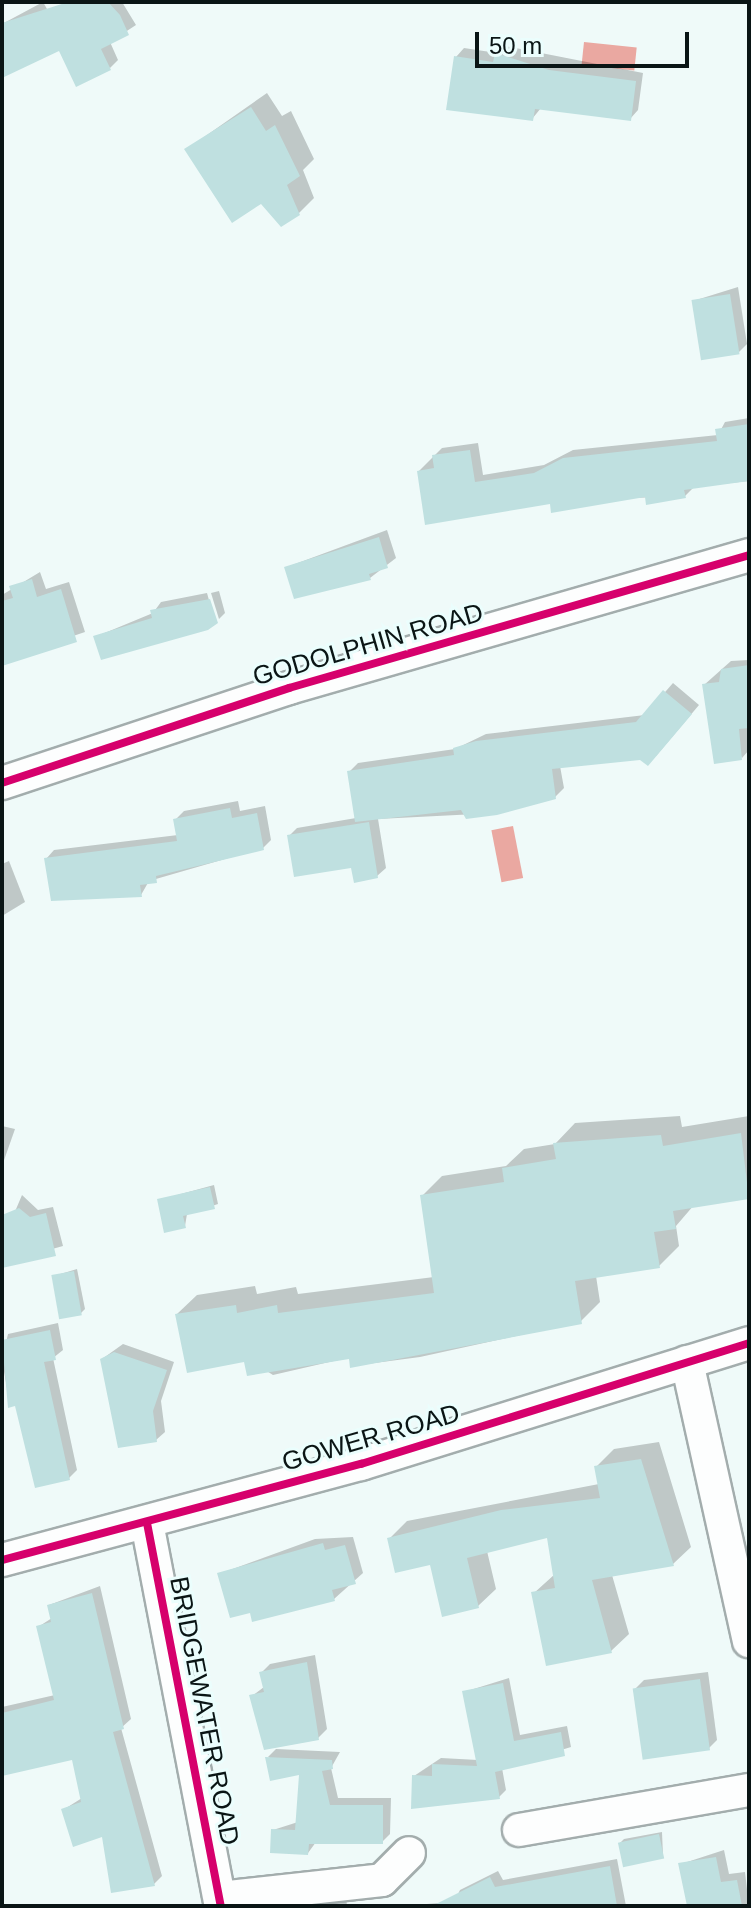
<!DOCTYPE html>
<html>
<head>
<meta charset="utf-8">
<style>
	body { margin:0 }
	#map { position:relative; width:751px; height:1908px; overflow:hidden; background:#effaf9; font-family:Helvetica,sans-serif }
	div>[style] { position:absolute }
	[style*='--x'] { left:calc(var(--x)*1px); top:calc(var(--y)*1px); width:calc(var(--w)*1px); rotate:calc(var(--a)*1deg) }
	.water>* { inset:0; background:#eaa8a1; transform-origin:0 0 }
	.shadow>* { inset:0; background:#0003 }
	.building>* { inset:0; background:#bfe0e0; transform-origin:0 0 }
	.roads { filter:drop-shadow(2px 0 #a3adad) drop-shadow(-2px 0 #a3adad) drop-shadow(0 2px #a3adad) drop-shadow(0 -2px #a3adad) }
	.minor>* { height:32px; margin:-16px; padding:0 16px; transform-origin:16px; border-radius:16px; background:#fdfefe }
	.cycleway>* { height:8px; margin:-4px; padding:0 4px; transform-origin:4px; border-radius:4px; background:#d6006c }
	span { translate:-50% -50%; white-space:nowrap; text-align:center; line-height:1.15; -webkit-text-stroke:6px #ebfefd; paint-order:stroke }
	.street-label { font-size:26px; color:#0a1515 }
	.frame { position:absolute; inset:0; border:4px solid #0a1515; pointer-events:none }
	.scale { position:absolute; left:475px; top:32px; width:214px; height:36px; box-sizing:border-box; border:4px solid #0a1515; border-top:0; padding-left:10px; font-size:24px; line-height:28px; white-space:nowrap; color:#0a1515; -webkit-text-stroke:6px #ebfefd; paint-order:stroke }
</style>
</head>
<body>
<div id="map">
	<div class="water">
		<i style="left:584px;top:42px;width:53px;height:23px;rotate:6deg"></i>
		<i style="left:513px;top:826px;width:53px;height:22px;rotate:79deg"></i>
	</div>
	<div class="shadow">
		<i style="clip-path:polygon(43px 2px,47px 9px,122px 2px,136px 25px,110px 42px,118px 60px,110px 68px,60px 48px,2px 73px,2px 24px)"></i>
		<i style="clip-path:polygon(505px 46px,643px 73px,638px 110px,630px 119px,541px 108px,532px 119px,456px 57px,464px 48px,497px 53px)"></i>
		<i style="clip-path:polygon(267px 93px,282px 116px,291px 111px,314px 159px,303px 170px,314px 198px,298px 214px,261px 202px,187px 149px)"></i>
		<i style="clip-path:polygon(738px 287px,747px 344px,738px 353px,693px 301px)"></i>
		<i style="clip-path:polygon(749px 418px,749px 481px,694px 487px,685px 496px,551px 501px,419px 471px,442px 448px,478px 443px,483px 475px,544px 465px,573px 450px,718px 435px,725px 422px)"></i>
		<i style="clip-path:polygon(387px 530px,396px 558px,370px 578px,287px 567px)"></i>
		<i style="clip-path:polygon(40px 572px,46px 589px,69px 582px,85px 632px,2px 660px,2px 595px)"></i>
		<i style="clip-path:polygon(219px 591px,225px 613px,219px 619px,211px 593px)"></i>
		<i style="clip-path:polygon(207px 593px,215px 622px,95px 637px,153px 613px,161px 602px)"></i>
		<i style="clip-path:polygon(749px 660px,749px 750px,742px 758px,704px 685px,731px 661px)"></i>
		<i style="clip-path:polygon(673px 683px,699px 705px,656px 756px,560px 766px,564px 788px,555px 797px,496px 813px,378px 819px,386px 868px,377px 876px,289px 836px,297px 828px,356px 818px,349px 772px,358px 763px,455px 749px,486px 734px,645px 715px)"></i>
		<i style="clip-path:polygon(238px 801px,240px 811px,265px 806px,271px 840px,263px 848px,149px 881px,141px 895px,46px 859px,54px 850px,178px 835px,175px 820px,184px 811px)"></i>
		<i style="clip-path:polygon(9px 861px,25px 902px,2px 916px,2px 864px)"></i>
		<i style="clip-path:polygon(680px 1116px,682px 1127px,749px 1116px,749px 1197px,694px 1205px,676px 1226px,679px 1246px,659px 1266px,596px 1276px,600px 1302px,580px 1322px,420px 1357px,352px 1366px,351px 1357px,273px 1375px,177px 1314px,197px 1295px,255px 1286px,257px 1294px,296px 1287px,298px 1294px,434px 1277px,422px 1196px,442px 1176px,506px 1166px,524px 1149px,555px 1144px,575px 1123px)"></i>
		<i style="clip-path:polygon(2px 1126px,15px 1129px,2px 1166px)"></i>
		<i style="clip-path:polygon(214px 1185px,218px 1204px,187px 1214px,185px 1226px,159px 1200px)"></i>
		<i style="clip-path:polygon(22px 1195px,38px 1210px,53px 1207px,63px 1246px,2px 1263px,2px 1224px,11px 1221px)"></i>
		<i style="clip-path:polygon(77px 1269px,85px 1309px,81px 1313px,54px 1276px)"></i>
		<i style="clip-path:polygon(58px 1323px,63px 1350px,53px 1358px,77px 1470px,69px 1478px,16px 1404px,10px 1405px,2px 1360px,8px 1334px)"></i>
		<i style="clip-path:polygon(123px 1344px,174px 1362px,161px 1401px,165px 1432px,156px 1440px,102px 1359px)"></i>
		<i style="clip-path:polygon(659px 1442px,691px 1547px,673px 1564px,612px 1575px,629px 1634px,611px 1651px,534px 1593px,555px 1574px,548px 1536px,487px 1551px,496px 1589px,478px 1606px,431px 1563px,389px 1539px,407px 1521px,599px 1484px,596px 1467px,614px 1449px)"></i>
		<i style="clip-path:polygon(353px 1537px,363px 1573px,334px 1599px,251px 1610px,219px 1574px,315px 1539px)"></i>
		<i style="clip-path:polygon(100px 1586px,131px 1719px,121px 1728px,162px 1876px,154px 1884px,104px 1834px,63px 1810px,82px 1798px,73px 1758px,2px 1774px,2px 1707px,55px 1695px,38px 1627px,52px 1618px,49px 1605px)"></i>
		<i style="clip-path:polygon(315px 1655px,327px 1729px,318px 1738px,252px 1696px,264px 1687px,261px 1673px,270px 1664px)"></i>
		<i style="clip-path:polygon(708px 1672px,717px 1740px,709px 1748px,635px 1689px,644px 1680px)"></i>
		<i style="clip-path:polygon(509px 1678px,520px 1735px,567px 1726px,571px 1747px,502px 1768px,506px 1790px,499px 1797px,414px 1776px,441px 1758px,478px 1760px,464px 1692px)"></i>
		<i style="clip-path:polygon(276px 1749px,340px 1752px,331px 1768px,338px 1798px,391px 1798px,390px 1834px,382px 1842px,316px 1842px,308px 1853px,273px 1830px,298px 1822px,301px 1773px,268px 1757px)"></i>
		<i style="clip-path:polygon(662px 1832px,663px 1856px,620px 1843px,624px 1839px)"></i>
		<i style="clip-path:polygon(724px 1850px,729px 1874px,745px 1872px,749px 1906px,693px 1906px,681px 1864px)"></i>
		<i style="clip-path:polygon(617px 1859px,626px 1906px,399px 1906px,454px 1902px,460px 1890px,498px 1871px,503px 1880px)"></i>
		<i style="clip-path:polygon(346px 1897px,347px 1906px,287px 1906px)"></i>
	</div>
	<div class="building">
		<i style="clip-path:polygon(68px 2px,108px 2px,120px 15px,129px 35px,101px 49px,111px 70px,76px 87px,59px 51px,2px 78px,2px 23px)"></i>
		<i style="clip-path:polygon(495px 53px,549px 70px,636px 81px,631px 121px,535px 109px,533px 121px,446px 110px,454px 56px,493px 62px)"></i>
		<i style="clip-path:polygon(251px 107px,266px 131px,275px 125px,300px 176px,287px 185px,300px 215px,281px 227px,261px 204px,232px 223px,184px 149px)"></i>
		<i style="left:730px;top:294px;width:61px;height:39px;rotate:81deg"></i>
		<i style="clip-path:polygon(749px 424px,749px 481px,684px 490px,686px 498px,646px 505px,645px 497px,551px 513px,550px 504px,425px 525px,417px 471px,434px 468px,432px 455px,470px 450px,475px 482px,534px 473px,563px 458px,717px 441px,715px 429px)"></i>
		<i style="clip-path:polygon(379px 537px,388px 568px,369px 574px,371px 580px,294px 599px,284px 567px)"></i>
		<i style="clip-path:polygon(32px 579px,37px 597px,61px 589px,77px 642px,2px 666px,2px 601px,13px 598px,9px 586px)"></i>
		<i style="clip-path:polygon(210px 599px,218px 623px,208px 630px,101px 660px,93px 636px,152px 618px,150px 610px)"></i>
		<i style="clip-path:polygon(749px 665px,749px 728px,739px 729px,742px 760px,714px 764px,702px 684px,719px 682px,721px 669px)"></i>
		<i style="clip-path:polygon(663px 690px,692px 714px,648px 766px,640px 760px,552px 769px,556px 799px,497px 815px,466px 819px,461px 810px,355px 822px,347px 771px,454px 755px,453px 748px,476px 741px,636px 722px)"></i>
		<i style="clip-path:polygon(230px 808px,232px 818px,257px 813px,264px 850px,156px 876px,157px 883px,140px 885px,142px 897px,51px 901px,44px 858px,177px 841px,173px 819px)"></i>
		<i style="clip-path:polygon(369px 822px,378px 878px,354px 883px,351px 868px,294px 877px,287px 835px)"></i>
		<i style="clip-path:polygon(741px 1133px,749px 1199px,673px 1211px,676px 1229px,654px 1232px,660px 1268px,575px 1281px,582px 1324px,350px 1368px,349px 1359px,247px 1376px,244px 1362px,187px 1373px,175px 1314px,236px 1305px,237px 1313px,277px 1305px,278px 1313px,434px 1293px,420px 1195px,504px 1182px,502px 1168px,556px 1159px,553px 1143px,661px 1135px,663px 1146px)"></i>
		<i style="clip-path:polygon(210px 1187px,215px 1209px,183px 1216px,186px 1228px,164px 1233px,157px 1199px)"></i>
		<i style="clip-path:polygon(19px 1208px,30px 1217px,46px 1213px,56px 1256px,2px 1268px,2px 1215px)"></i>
		<i style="left:74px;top:1271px;width:45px;height:23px;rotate:80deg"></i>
		<i style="clip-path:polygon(50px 1330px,56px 1360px,44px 1362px,70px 1480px,35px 1488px,15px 1406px,8px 1408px,2px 1340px)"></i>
		<i style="clip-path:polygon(114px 1352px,167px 1370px,153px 1411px,157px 1442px,118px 1448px,100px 1359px)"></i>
		<i style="clip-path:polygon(641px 1459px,674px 1566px,592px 1580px,612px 1653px,546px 1666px,531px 1592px,555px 1588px,547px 1538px,467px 1558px,479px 1608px,442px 1617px,430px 1565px,395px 1573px,387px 1538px,501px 1510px,600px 1498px,594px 1466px)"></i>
		<i style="clip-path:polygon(323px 1543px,325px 1550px,345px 1545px,356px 1584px,332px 1590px,335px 1601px,252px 1622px,250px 1613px,230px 1618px,217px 1573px)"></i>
		<i style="clip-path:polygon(92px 1593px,124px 1729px,113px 1732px,155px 1886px,111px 1893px,102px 1837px,73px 1847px,61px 1809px,81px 1802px,72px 1760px,2px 1776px,2px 1713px,54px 1700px,36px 1626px,51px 1622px,47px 1605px)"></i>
		<i style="clip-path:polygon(307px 1662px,319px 1740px,264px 1750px,249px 1695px,264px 1692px,259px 1672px)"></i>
		<i style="left:700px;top:1679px;width:72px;height:68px;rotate:82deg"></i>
		<i style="clip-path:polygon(503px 1683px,514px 1741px,561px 1732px,565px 1756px,495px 1772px,500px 1799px,411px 1809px,412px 1775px,432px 1776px,432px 1764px,477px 1766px,462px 1691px)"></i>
		<i style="clip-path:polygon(265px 1757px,332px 1760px,333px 1769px,322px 1771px,330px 1805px,383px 1805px,383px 1844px,309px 1844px,308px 1855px,270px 1853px,271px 1829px,295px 1830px,299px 1775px,270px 1781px)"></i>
		<i style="left:659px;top:1834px;width:25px;height:42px;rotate:78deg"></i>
		<i style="clip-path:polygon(716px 1857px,721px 1882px,737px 1880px,742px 1906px,687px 1906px,678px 1863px)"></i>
		<i style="clip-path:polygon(610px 1866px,617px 1906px,432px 1906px,490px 1877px,495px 1887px)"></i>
	</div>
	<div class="roads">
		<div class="minor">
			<i style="--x:2;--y:783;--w:302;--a:-18.3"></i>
			<i style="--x:289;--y:688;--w:479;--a:-16.1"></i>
			<i style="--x:687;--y:1362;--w:286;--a:77.5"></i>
			<i style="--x:147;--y:1523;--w:390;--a:79.1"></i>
			<i style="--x:2;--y:1560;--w:372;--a:-15"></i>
			<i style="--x:361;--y:1464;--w:406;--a:-17.3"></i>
			<i style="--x:519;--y:1830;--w:233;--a:-9.9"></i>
			<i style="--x:220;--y:1898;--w:163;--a:-6.3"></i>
			<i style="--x:382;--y:1880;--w:38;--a:-45"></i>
		</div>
	</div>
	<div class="cycleway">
		<i style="--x:2;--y:783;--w:302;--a:-18.3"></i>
		<i style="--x:289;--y:688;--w:479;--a:-16.1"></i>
		<i style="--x:147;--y:1523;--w:390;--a:79.1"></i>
		<i style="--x:2;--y:1560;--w:372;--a:-15"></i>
		<i style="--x:361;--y:1464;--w:406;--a:-17.3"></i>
	</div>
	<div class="street-label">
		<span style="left:368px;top:645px;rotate:-16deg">GODOLPHIN ROAD</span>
		<span style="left:371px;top:1438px;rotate:-16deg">GOWER ROAD</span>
		<span style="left:204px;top:1711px;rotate:79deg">BRIDGEWATER ROAD</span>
	</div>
	<div class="frame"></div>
	<div class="scale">50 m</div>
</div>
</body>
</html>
